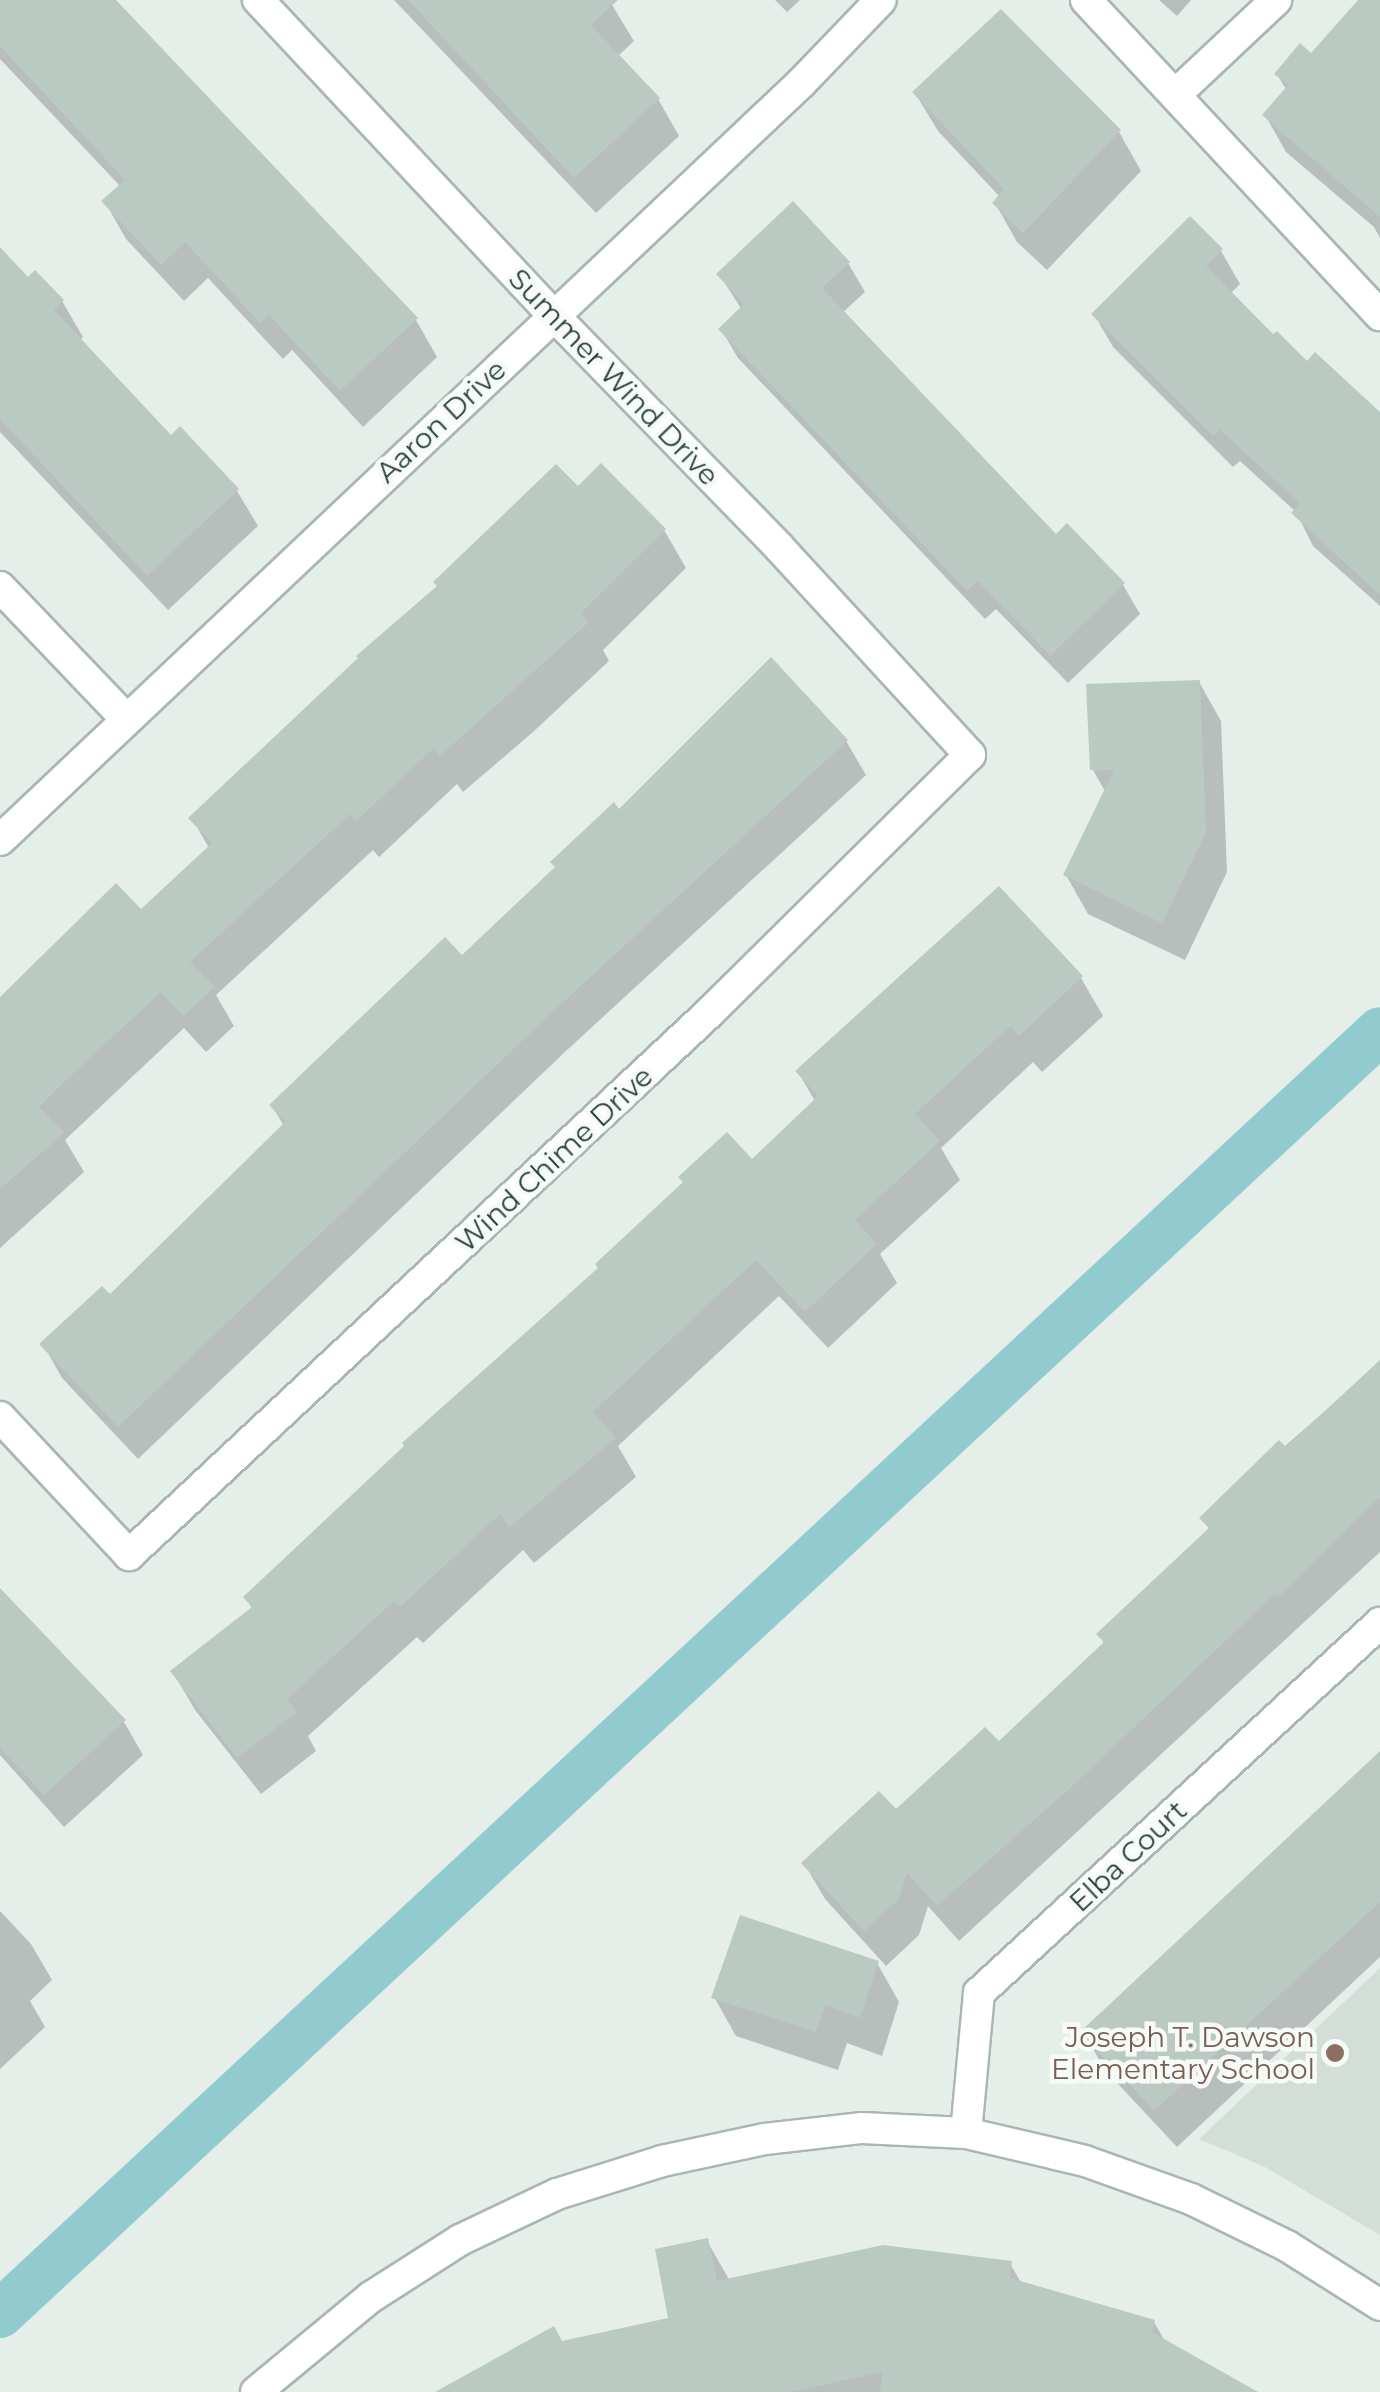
<!DOCTYPE html>
<html>
<head>
<meta charset="utf-8">
<style>
	body { margin:0 }
	#map { position:relative; width:1380px; height:2392px; overflow:hidden; background:#e6eeea; font-family:Montserrat,sans-serif }
	div>[style] { position:absolute }
	[style*='--x'] { left:calc(var(--x)*1px); top:calc(var(--y)*1px); width:calc(var(--w)*1px); rotate:calc(var(--a)*1deg) }
	.built>* { inset:0; background:#d4ded9 }
	.shadow>* { inset:0; background:#0003 }
	.canal>* { height:48px; margin:-24px; padding:0 24px; transform-origin:24px; border-radius:24px; background:#92cbcf }
	.building>* { inset:0; background:#bbc9c3 }
	.roads { filter:drop-shadow(2px 0 #a9b6b1) drop-shadow(-2px 0 #a9b6b1) drop-shadow(0 2px #a9b6b1) drop-shadow(0 -2px #a9b6b1) }
	.street>* { height:30px; margin:-15px; padding:0 15px; transform-origin:15px; border-radius:15px; background:#fff }
	.secondary>* { height:30px; margin:-15px; padding:0 15px; transform-origin:15px; border-radius:15px; background:#fff }
	.dots>* { width:28px; height:28px; translate:-50% -50%; box-sizing:border-box; border:5px solid #f7fbf8; border-radius:50% }
	span { translate:-50% -50%; white-space:nowrap; text-align:center; line-height:1.15; -webkit-text-stroke:9px #f7fbf8; paint-order:stroke }
	.street-label { font-size:28px; color:#264037 }
	.education-label { font-size:28px; color:#785e54 }
	.right { translate:-100% -50%; text-align:right }
</style>
</head>
<body>
<div id="map">
	<div class="built">
		<i style="clip-path:polygon(1380px 1968px,1380px 2235px,1265px 2167px,1199px 2139px)"></i>
	</div>
	<div class="shadow">
		<i style="clip-path:polygon(0 0,114px 0,416px 320px,437px 357px,363px 427px,292px 350px,283px 359px,208px 278px,184px 301px,126px 239px,105px 202px,121px 187px,0 59px)"></i>
		<i style="clip-path:polygon(394px 0,609px 0,634px 41px,618px 56px,658px 99px,679px 136px,596px 213px)"></i>
		<i style="clip-path:polygon(775px 0,800px 0,787px 12px)"></i>
		<i style="clip-path:polygon(1159px 0,1191px 0,1177px 16px)"></i>
		<i style="clip-path:polygon(1364px 0,1380px 0,1380px 238px,1374px 227px,1286px 152px,1265px 115px,1287px 91px,1277px 74px,1311px 56px)"></i>
		<i style="clip-path:polygon(915px 93px,1119px 132px,1141px 171px,1047px 270px,1017px 242px,995px 203px,1000px 197px,938px 131px)"></i>
		<i style="clip-path:polygon(0 250px,28px 280px,62px 301px,83px 337px,79px 341px,171px 438px,180px 430px,237px 491px,258px 526px,168px 610px,0 432px)"></i>
		<i style="clip-path:polygon(1221px 251px,1240px 284px,1230px 294px,1273px 338px,1380px 422px,1380px 606px,1313px 546px,1296px 512px,1240px 461px,1233px 467px,1113px 347px,1094px 314px)"></i>
		<i style="clip-path:polygon(848px 263px,865px 292px,842px 313px,1056px 537px,1067px 527px,1123px 585px,1140px 614px,1068px 683px,996px 609px,985px 619px,738px 358px,721px 329px,742px 310px,719px 274px)"></i>
		<i style="clip-path:polygon(578px 490px,664px 530px,686px 568px,603px 650px,609px 661px,533px 732px,463px 792px,457px 784px,379px 857px,373px 850px,216px 995px,234px 1026px,206px 1052px,184px 1028px,65px 1140px,84px 1172px,0 1248px,0 1000px,141px 913px,209px 848px,192px 818px)"></i>
		<i style="clip-path:polygon(1199px 682px,1221px 721px,1227px 872px,1185px 960px,1088px 914px,1066px 875px,1106px 793px,1093px 770px)"></i>
		<i style="clip-path:polygon(846px 741px,866px 775px,566px 1051px,138px 1459px,62px 1378px,43px 1344px,110px 1298px,284px 1126px,272px 1106px,462px 958px,619px 812px)"></i>
		<i style="clip-path:polygon(999px 890px,1081px 978px,1103px 1016px,1042px 1072px,1033px 1062px,941px 1148px,960px 1180px,880px 1254px,897px 1283px,828px 1348px,779px 1296px,618px 1446px,636px 1477px,534px 1563px,523px 1550px,423px 1643px,417px 1637px,308px 1736px,316px 1751px,261px 1794px,195px 1710px,173px 1672px,253px 1610px,246px 1598px,752px 1162px,815px 1101px,798px 1072px)"></i>
		<i style="clip-path:polygon(1380px 1363px,1380px 1552px,959px 1941px,928px 1906px,919px 1935px,886px 1966px,825px 1899px,804px 1863px,896px 1813px,999px 1745px,1105px 1645px,1099px 1634px,1210px 1531px,1203px 1518px)"></i>
		<i style="clip-path:polygon(0 1591px,124px 1722px,143px 1755px,64px 1827px,0 1755px)"></i>
		<i style="clip-path:polygon(1380px 1755px,1380px 1957px,1177px 2147px,1105px 2070px,1084px 2033px)"></i>
		<i style="clip-path:polygon(0 1911px,31px 1944px,52px 1980px,30px 2001px,45px 2027px,0 2069px)"></i>
		<i style="clip-path:polygon(877px 1963px,899px 2002px,882px 2056px,847px 2043px,838px 2070px,736px 2036px,714px 1997px)"></i>
		<i style="clip-path:polygon(707px 2241px,730px 2281px,1010px 2264px,1022px 2284px,1154px 2322px,1166px 2343px,1253px 2392px,447px 2392px,561px 2344px,671px 2320px)"></i>
	</div>
	<div class="canal">
		<i style="--x:0;--y:2314;--w:1884;--a:-42.91"></i>
	</div>
	<div class="building">
		<i style="clip-path:polygon(0 0,116px 0,418px 318px,340px 391px,269px 315px,260px 323px,185px 242px,161px 265px,101px 201px,125px 180px,0 46px)"></i>
		<i style="clip-path:polygon(408px 0,618px 0,591px 25px,660px 98px,574px 178px)"></i>
		<i style="clip-path:polygon(1358px 0,1380px 0,1380px 217px,1262px 115px,1288px 85px,1274px 74px,1300px 43px,1311px 53px)"></i>
		<i style="clip-path:polygon(1001px 9px,1121px 130px,1023px 233px,992px 203px,1004px 189px,912px 92px)"></i>
		<i style="clip-path:polygon(793px 201px,850px 262px,822px 288px,1056px 534px,1067px 523px,1125px 583px,1050px 656px,978px 581px,967px 591px,718px 329px,744px 304px,716px 274px)"></i>
		<i style="clip-path:polygon(1190px 216px,1223px 249px,1206px 266px,1273px 334px,1277px 331px,1307px 361px,1315px 352px,1380px 412px,1380px 595px,1291px 513px,1300px 503px,1220px 430px,1213px 436px,1091px 314px)"></i>
		<i style="clip-path:polygon(0 247px,28px 277px,35px 270px,64px 300px,54px 310px,171px 435px,180px 426px,239px 489px,147px 576px,0 419px)"></i>
		<i style="clip-path:polygon(601px 463px,666px 529px,581px 613px,589px 622px,440px 756px,434px 748px,356px 821px,350px 814px,190px 962px,215px 987px,183px 1016px,161px 992px,61px 1085px,39px 1107px,64px 1133px,0 1189px,0 997px,116px 883px,141px 909px,212px 843px,188px 818px,358px 658px,356px 656px,437px 586px,433px 582px,556px 464px,578px 486px)"></i>
		<i style="clip-path:polygon(771px 657px,848px 740px,547px 1017px,118px 1427px,39px 1344px,102px 1286px,110px 1294px,285px 1122px,269px 1105px,445px 937px,462px 955px,555px 867px,550px 862px,614px 802px,619px 809px)"></i>
		<i style="clip-path:polygon(1200px 680px,1206px 832px,1162px 923px,1063px 875px,1114px 770px,1090px 770px,1086px 684px)"></i>
		<i style="clip-path:polygon(999px 886px,1083px 976px,1019px 1036px,1010px 1026px,915px 1114px,940px 1141px,855px 1220px,877px 1244px,805px 1312px,756px 1260px,593px 1412px,616px 1438px,510px 1527px,500px 1514px,400px 1607px,394px 1601px,287px 1699px,297px 1712px,237px 1758px,170px 1671px,252px 1607px,243px 1597px,404px 1446px,402px 1443px,598px 1268px,595px 1264px,683px 1182px,678px 1177px,727px 1132px,752px 1159px,818px 1096px,795px 1071px)"></i>
		<i style="clip-path:polygon(1380px 1360px,1380px 1497px,1278px 1597px,1275px 1594px,1068px 1790px,937px 1906px,907px 1873px,899px 1899px,864px 1931px,801px 1863px,879px 1791px,896px 1809px,985px 1727px,999px 1741px,1104px 1642px,1096px 1634px,1209px 1528px,1199px 1518px,1279px 1440px,1286px 1447px)"></i>
		<i style="clip-path:polygon(0 1588px,126px 1720px,44px 1795px,0 1748px)"></i>
		<i style="clip-path:polygon(1380px 1751px,1380px 1902px,1154px 2111px,1080px 2032px)"></i>
		<i style="clip-path:polygon(740px 1915px,879px 1961px,860px 2018px,825px 2005px,816px 2032px,711px 1998px)"></i>
		<i style="clip-path:polygon(708px 2238px,717px 2281px,883px 2245px,1012px 2261px,1010px 2278px,1155px 2320px,1152px 2332px,1258px 2392px,880px 2392px,883px 2372px,791px 2392px,435px 2392px,554px 2326px,562px 2341px,668px 2318px,655px 2249px)"></i>
	</div>
	<div class="roads">
		<div class="street">
			<i style="--x:1086;--y:0;--w:431;--a:47"></i>
			<i style="--x:1175;--y:95;--w:139;--a:-43.2"></i>
			<i style="--x:0;--y:1417;--w:189;--a:46.9"></i>
			<i style="--x:129;--y:1555;--w:794;--a:-43.06"></i>
			<i style="--x:709;--y:1013;--w:367;--a:-44.7"></i>
			<i style="--x:970;--y:755;--w:282;--a:-132.6"></i>
			<i style="--x:779;--y:547;--w:324;--a:-134.2"></i>
			<i style="--x:553;--y:315;--w:432;--a:-133.1"></i>
			<i style="--x:966;--y:2133;--w:141;--a:-84.7"></i>
			<i style="--x:979;--y:1993;--w:546;--a:-42.7"></i>
		</div>
		<div class="secondary">
			<i style="--x:0;--y:587;--w:182;--a:46.3"></i>
			<i style="--x:0;--y:840;--w:1102;--a:-43.38"></i>
			<i style="--x:801;--y:83;--w:115;--a:-46.1"></i>
			<i style="--x:256;--y:2392;--w:149;--a:-39.6"></i>
			<i style="--x:371;--y:2297;--w:106;--a:-32.6"></i>
			<i style="--x:460;--y:2240;--w:107;--a:-25.4"></i>
			<i style="--x:557;--y:2194;--w:110;--a:-17.4"></i>
			<i style="--x:662;--y:2161;--w:105;--a:-12.1"></i>
			<i style="--x:765;--y:2139;--w:98;--a:-6.5"></i>
			<i style="--x:862;--y:2128;--w:104;--a:2.8"></i>
			<i style="--x:966;--y:2133;--w:122;--a:13.2"></i>
			<i style="--x:1085;--y:2161;--w:113;--a:19.7"></i>
			<i style="--x:1191;--y:2199;--w:107;--a:26.1"></i>
			<i style="--x:1287;--y:2246;--w:110;--a:32.4"></i>
		</div>
	</div>
	<div class="dots">
		<i style="left:1335px;top:2053px;background:#8d6e63"></i>
	</div>
	<div class="street-label">
		<span style="left:614px;top:377px;rotate:46deg">Summer Wind Drive</span>
		<span style="left:441px;top:421px;rotate:-43deg">Aaron Drive</span>
		<span style="left:554px;top:1159px;rotate:-43deg">Wind Chime Drive</span>
		<span style="left:1128px;top:1856px;rotate:-43deg">Elba Court</span>
	</div>
	<div class="education-label">
		<span class="right" style="left:1315px;top:2053px">Joseph T. Dawson<br>Elementary School</span>
	</div>
</div>
</body>
</html>
